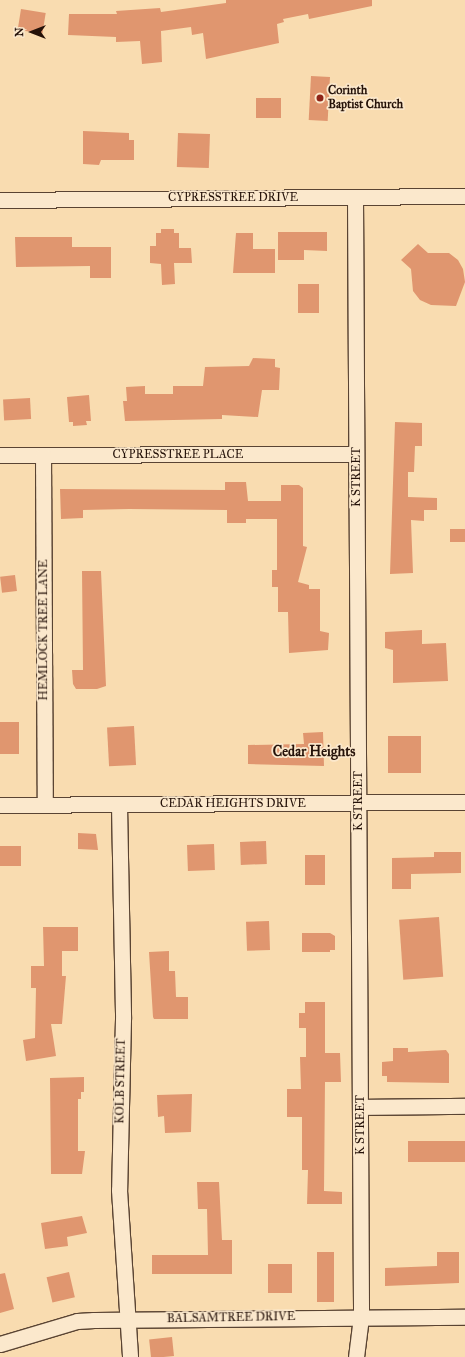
<!DOCTYPE html>
<html>
<head>
<meta charset="utf-8">
<style>
	body { margin:0 }
	#map { position:relative; width:465px; height:1357px; overflow:hidden; background:#f9dcb0; font-family:"IM FELL Great Primer",serif }
	div>[style] { position:absolute }
	[style*='--x'] { left:calc(var(--x)*1px); top:calc(var(--y)*1px); width:calc(var(--w)*1px); rotate:calc(var(--a)*1deg) }
	.building>* { inset:0; background:#e0966f; transform-origin:0 0 }
	.roads { filter:drop-shadow(1px 0 #5a4433) drop-shadow(-1px 0 #5a4433) drop-shadow(0 1px #5a4433) drop-shadow(0 -1px #5a4433) }
	.street>* { height:15px; margin:-7.5px; padding:0 7.5px; transform-origin:7.5px; border-radius:7.5px; background:#fbe8cc }
	.dots>* { width:11px; height:11px; translate:-50% -50%; box-sizing:border-box; border:2px solid #fbe8cc; border-radius:50% }
	span { translate:-50% -50%; white-space:nowrap; text-align:center; line-height:1.15; -webkit-text-stroke:3.5px #fbe8cc; paint-order:stroke }
	.poi-label { font-size:12px; color:#251209; font-weight:700 }
	.left { translate:0 -50%; text-align:left }
	.street-label { font-size:12px; color:#251209 }
	.quarter-label { font-size:14px; color:#251209; font-weight:700 }
	.north { position:absolute; left:12px; top:12px; width:40px; height:40px; -webkit-text-stroke:3px #fbe8cc; paint-order:stroke; rotate:270deg; font-size:11px; font-weight:700; line-height:16px; text-align:center; color:#251209 }
	.north::after { content:''; display:block; margin:auto; width:14px; height:18px; background:#251209; clip-path:polygon(50% 0,100% 100%,50% 72%,0 100%) }
</style>
</head>
<body>
<div id="map">
	<div class="building">
		<i style="clip-path:polygon(226px 0,372px 0,372px 6px,309px 19px,308px 14px,283px 19px,284px 22px,277px 24px,279px 43px,206px 59px,203px 33px,192px 35px,191px 27px,161px 31px,162px 62px,142px 64px,140px 41px,116px 42px,116px 37px,68px 35px,69px 14px,117px 14px,116px 11px,160px 8px,161px 12px,226px 3px)"></i>
		<i style="left:21px;top:9px;width:25px;height:21px;rotate:9deg"></i>
		<i style="left:311px;top:76px;width:19px;height:44px;rotate:3deg"></i>
		<i style="left:281px;top:98px;width:20px;height:25px;rotate:90deg"></i>
		<i style="clip-path:polygon(83px 131px,129px 133px,129px 140px,134px 140px,134px 160px,101px 160px,99px 165px,83px 164px)"></i>
		<i style="left:178px;top:133px;width:32px;height:34px;rotate:2deg"></i>
		<i style="clip-path:polygon(161px 229px,174px 229px,174px 233px,179px 233px,179px 248px,191px 248px,192px 263px,174px 263px,175px 284px,162px 285px,161px 264px,150px 263px,150px 246px,156px 246px,156px 233px,161px 233px)"></i>
		<i style="clip-path:polygon(278px 232px,327px 232px,327px 251px,304px 250px,304px 260px,278px 260px)"></i>
		<i style="clip-path:polygon(236px 233px,253px 233px,253px 249px,275px 249px,275px 273px,233px 273px)"></i>
		<i style="clip-path:polygon(15px 237px,72px 237px,72px 247px,111px 247px,111px 278px,90px 278px,90px 266px,16px 267px)"></i>
		<i style="clip-path:polygon(418px 244px,428px 253px,449px 253px,458px 260px,463px 269px,465px 282px,456px 306px,431px 305px,420px 300px,413px 291px,411px 269px,401px 260px)"></i>
		<i style="left:298px;top:284px;width:21px;height:29px"></i>
		<i style="clip-path:polygon(253px 358px,275px 359px,275px 367px,280px 368px,279px 390px,262px 390px,258px 417px,222px 415px,222px 419px,125px 421px,123px 401px,127px 401px,126px 387px,145px 386px,145px 394px,173px 394px,173px 386px,203px 386px,205px 367px,249px 366px)"></i>
		<i style="clip-path:polygon(89px 395px,91px 421px,86px 421px,87px 425px,73px 426px,73px 422px,69px 422px,67px 397px)"></i>
		<i style="left:30px;top:398px;width:21px;height:27px;rotate:87deg"></i>
		<i style="clip-path:polygon(395px 422px,422px 423px,422px 446px,415px 446px,414px 472px,408px 472px,408px 497px,437px 498px,437px 510px,424px 510px,424px 521px,411px 520px,413px 573px,390px 574px)"></i>
		<i style="clip-path:polygon(225px 482px,246px 482px,248px 501px,281px 501px,281px 485px,299px 485px,303px 488px,303px 546px,307px 547px,298px 582px,309px 585px,309px 589px,320px 589px,320px 631px,329px 633px,328px 650px,289px 653px,288px 612px,278px 612px,278px 587px,272px 587px,272px 570px,277px 570px,277px 519px,246px 519px,246px 523px,227px 523px,227px 510px,129px 509px,83px 510px,83px 518px,61px 519px,60px 489px,225px 490px)"></i>
		<i style="left:450px;top:529px;width:15px;height:13px"></i>
		<i style="clip-path:polygon(82px 571px,101px 571px,106px 686px,97px 689px,76px 689px,73px 684px,72px 670px,83px 670px)"></i>
		<i style="left:15px;top:575px;width:16px;height:15px;rotate:83deg"></i>
		<i style="clip-path:polygon(422px 630px,422px 644px,446px 643px,448px 681px,393px 683px,393px 650px,385px 648px,385px 632px)"></i>
		<i style="left:0;top:722px;width:19px;height:32px"></i>
		<i style="left:134px;top:726px;width:39px;height:27px;rotate:87deg"></i>
		<i style="clip-path:polygon(323px 732px,324px 766px,248px 764px,248px 745px,304px 744px,303px 733px)"></i>
		<i style="left:388px;top:736px;width:33px;height:37px"></i>
		<i style="clip-path:polygon(78px 833px,96px 834px,98px 850px,78px 849px)"></i>
		<i style="left:266px;top:841px;width:23px;height:26px;rotate:88deg"></i>
		<i style="left:214px;top:844px;width:26px;height:27px;rotate:88deg"></i>
		<i style="left:0;top:846px;width:21px;height:20px"></i>
		<i style="clip-path:polygon(434px 852px,461px 852px,461px 873px,411px 874px,411px 889px,392px 889px,392px 858px,434px 857px)"></i>
		<i style="left:305px;top:855px;width:20px;height:30px"></i>
		<i style="left:439px;top:917px;width:60px;height:40px;rotate:86deg"></i>
		<i style="left:269px;top:921px;width:29px;height:23px;rotate:88deg"></i>
		<i style="clip-path:polygon(43px 927px,78px 927px,78px 951px,62px 951px,62px 976px,66px 976px,62px 1024px,51px 1024px,56px 1056px,26px 1061px,23px 1040px,35px 1038px,36px 988px,31px 988px,31px 966px,44px 966px)"></i>
		<i style="clip-path:polygon(302px 933px,330px 933px,335px 936px,335px 950px,330px 950px,330px 952px,302px 952px)"></i>
		<i style="clip-path:polygon(169px 951px,169px 971px,175px 971px,176px 997px,188px 997px,188px 1019px,154px 1019px,153px 1017px,149px 952px)"></i>
		<i style="clip-path:polygon(305px 1002px,325px 1002px,325px 1053px,340px 1053px,341px 1082px,325px 1082px,324px 1191px,342px 1192px,342px 1204px,307px 1204px,308px 1170px,302px 1170px,302px 1117px,287px 1117px,287px 1089px,301px 1089px,300px 1057px,306px 1057px,306px 1028px,299px 1028px,299px 1013px,305px 1013px)"></i>
		<i style="clip-path:polygon(393px 1048px,408px 1048px,408px 1052px,446px 1050px,449px 1054px,449px 1083px,387px 1082px,387px 1076px,382px 1076px,382px 1062px,393px 1061px)"></i>
		<i style="clip-path:polygon(84px 1077px,84px 1092px,81px 1092px,81px 1099px,78px 1099px,78px 1151px,85px 1151px,82px 1174px,51px 1174px,50px 1078px)"></i>
		<i style="clip-path:polygon(192px 1094px,191px 1132px,165px 1133px,164px 1116px,158px 1117px,157px 1095px)"></i>
		<i style="left:408px;top:1141px;width:57px;height:21px"></i>
		<i style="clip-path:polygon(197px 1182px,219px 1182px,222px 1240px,232px 1240px,232px 1274px,152px 1274px,152px 1255px,208px 1255px,207px 1209px,198px 1209px)"></i>
		<i style="clip-path:polygon(82px 1216px,87px 1233px,67px 1237px,68px 1246px,45px 1249px,41px 1223px)"></i>
		<i style="left:317px;top:1252px;width:17px;height:50px"></i>
		<i style="clip-path:polygon(437px 1252px,459px 1252px,459px 1283px,385px 1286px,385px 1268px,437px 1266px)"></i>
		<i style="left:292px;top:1264px;width:29px;height:24px;rotate:90deg"></i>
		<i style="left:69px;top:1272px;width:26px;height:23px;rotate:77deg"></i>
		<i style="clip-path:polygon(5px 1273px,14px 1309px,0 1313px,0 1274px)"></i>
		<i style="left:172px;top:1337px;width:19px;height:23px;rotate:84deg"></i>
	</div>
	<div class="roads">
		<div class="street">
			<i style="--x:355;--y:197;--w:1120;--a:89.69"></i>
			<i style="--x:361;--y:1317;--w:40;--a:97.1"></i>
			<i style="--x:0;--y:200;--w:465;--a:-0.5"></i>
			<i style="--x:0;--y:455;--w:356;--a:-0.2"></i>
			<i style="--x:43;--y:455;--w:350;--a:89.7"></i>
			<i style="--x:0;--y:805;--w:465;--a:-0.4"></i>
			<i style="--x:119;--y:805;--w:214;--a:88.9"></i>
			<i style="--x:123;--y:1019;--w:171;--a:91.3"></i>
			<i style="--x:119;--y:1190;--w:167;--a:86.2"></i>
			<i style="--x:361;--y:1107;--w:104;--a:-0.6"></i>
			<i style="--x:0;--y:1344;--w:80;--a:-16.6"></i>
			<i style="--x:77;--y:1321;--w:17;--a:-3"></i>
			<i style="--x:94;--y:1320;--w:371;--a:-0.5"></i>
		</div>
	</div>
	<div class="dots">
		<i style="left:320px;top:98px;background:#8f2418"></i>
	</div>
	<div class="poi-label">
		<span class="left" style="left:328px;top:98px">Corinth<br>Baptist Church</span>
	</div>
	<div class="street-label">
		<span style="left:233px;top:198px">CYPRESSTREE DRIVE</span>
		<span style="left:178px;top:455px">CYPRESSTREE PLACE</span>
		<span style="left:357px;top:477px;rotate:-90deg">K STREET</span>
		<span style="left:44px;top:630px;rotate:-90deg">HEMLOCK TREE LANE</span>
		<span style="left:359px;top:801px;rotate:-90deg">K STREET</span>
		<span style="left:233px;top:804px">CEDAR HEIGHTS DRIVE</span>
		<span style="left:121px;top:1081px;rotate:-89deg">KOLB STREET</span>
		<span style="left:361px;top:1125px;rotate:-90deg">K STREET</span>
		<span style="left:231px;top:1318px;rotate:-1deg">BALSAMTREE DRIVE</span>
	</div>
	<div class="quarter-label">
		<span style="left:314px;top:752px">Cedar Heights</span>
	</div>
	<div class="north">N</div>
</div>
</body>
</html>
